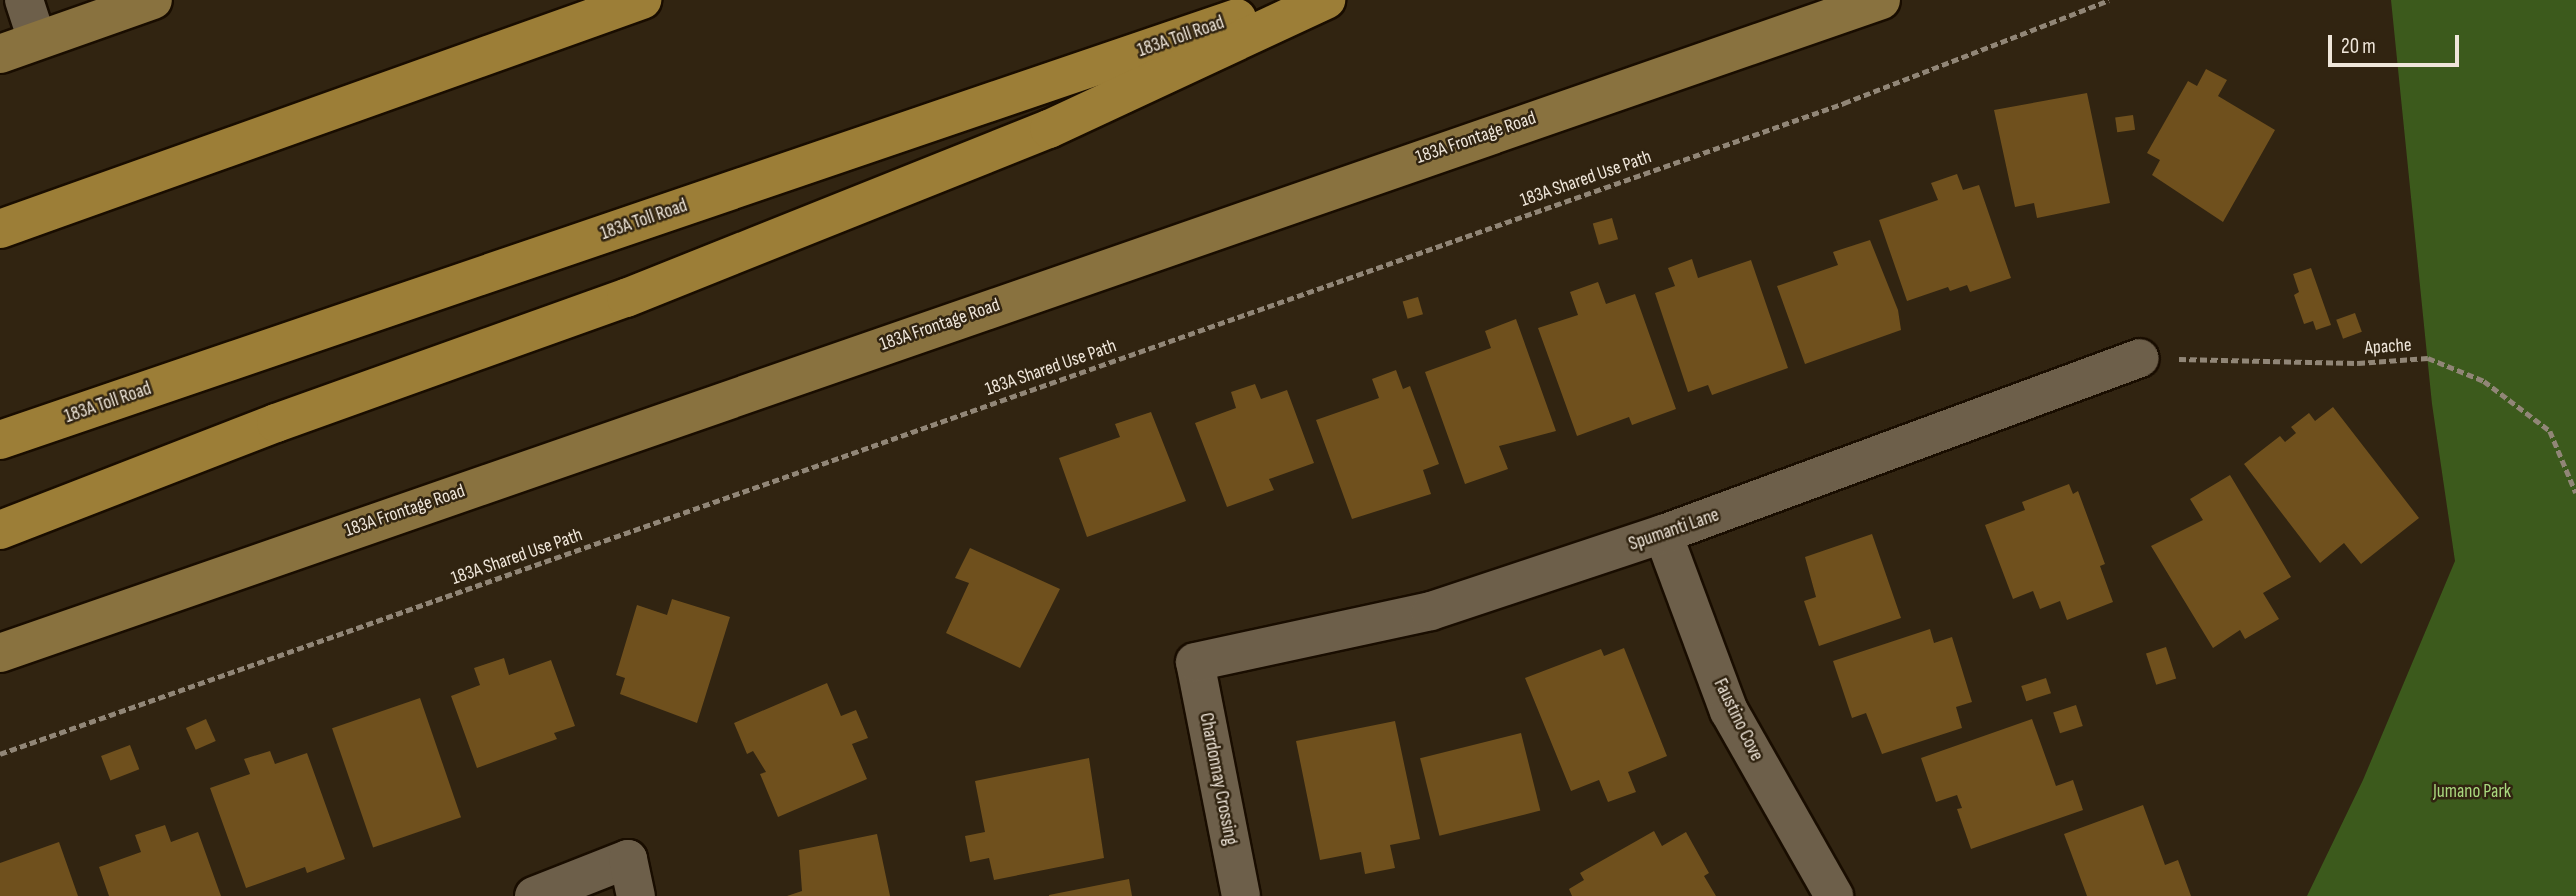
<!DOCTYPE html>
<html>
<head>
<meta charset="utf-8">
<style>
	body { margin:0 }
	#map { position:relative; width:2576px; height:896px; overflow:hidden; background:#312411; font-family:"Sofia Sans Condensed",sans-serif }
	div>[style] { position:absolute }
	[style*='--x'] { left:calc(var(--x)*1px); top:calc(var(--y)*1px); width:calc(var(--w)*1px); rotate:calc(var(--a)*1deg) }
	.green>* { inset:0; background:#3c5a1c }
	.building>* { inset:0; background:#6f501d; transform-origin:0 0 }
	.path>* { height:4.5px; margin-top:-2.25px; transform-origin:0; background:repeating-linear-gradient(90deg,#918677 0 7px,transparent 0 10.5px) }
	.roads { filter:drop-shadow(2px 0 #190d00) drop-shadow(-2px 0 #190d00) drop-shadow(0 2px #190d00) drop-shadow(0 -2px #190d00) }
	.minor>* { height:38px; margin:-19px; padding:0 19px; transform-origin:19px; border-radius:19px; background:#6d5f4a }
	.major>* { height:38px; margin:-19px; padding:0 19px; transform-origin:19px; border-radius:19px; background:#89723f }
	.highway>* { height:38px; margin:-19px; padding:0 19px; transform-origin:19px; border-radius:19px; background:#9c7e37 }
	span { translate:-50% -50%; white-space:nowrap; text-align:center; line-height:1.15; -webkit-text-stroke:5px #312411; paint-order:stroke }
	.street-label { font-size:19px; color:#efe6da }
	.park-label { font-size:19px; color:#aad97f }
	.scale { position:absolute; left:2328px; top:35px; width:131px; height:32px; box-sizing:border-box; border:4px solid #efe6da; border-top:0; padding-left:9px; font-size:21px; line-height:24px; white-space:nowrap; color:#efe6da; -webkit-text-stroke:5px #312411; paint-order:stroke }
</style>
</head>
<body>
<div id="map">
	<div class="green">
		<i style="clip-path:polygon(2391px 0,2576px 0,2576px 896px,2307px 896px,2363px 780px,2455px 561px,2432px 404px)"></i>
	</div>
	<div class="building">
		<i style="clip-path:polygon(2206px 69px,2227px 80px,2218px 96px,2275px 130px,2223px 222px,2152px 175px,2160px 160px,2147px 153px,2188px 81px,2197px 86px)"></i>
		<i style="clip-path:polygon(2087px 93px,2110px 203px,2037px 218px,2034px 203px,2015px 207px,1994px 110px)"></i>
		<i style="left:2133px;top:115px;width:15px;height:18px;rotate:82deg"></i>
		<i style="clip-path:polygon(1957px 174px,1963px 190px,1979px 185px,2011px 278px,1970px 292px,1967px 285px,1950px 291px,1948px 287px,1907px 301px,1879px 220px,1938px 200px,1931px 183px)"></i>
		<i style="left:1612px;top:218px;width:22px;height:20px;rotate:74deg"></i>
		<i style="clip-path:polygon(1870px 240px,1898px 310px,1901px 330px,1805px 364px,1777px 286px,1838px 265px,1833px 252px)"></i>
		<i style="clip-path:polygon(1692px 259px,1698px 278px,1751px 260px,1788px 368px,1712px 395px,1708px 385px,1688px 392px,1655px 293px,1675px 286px,1668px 268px)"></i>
		<i style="clip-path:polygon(2311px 268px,2331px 325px,2316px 330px,2313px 321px,2304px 324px,2294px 295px,2299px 292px,2293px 274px)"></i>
		<i style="clip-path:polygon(1598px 282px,1606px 304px,1635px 294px,1676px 409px,1632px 425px,1629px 417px,1577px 436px,1538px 328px,1578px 315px,1570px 292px)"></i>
		<i style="left:1418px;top:297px;width:18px;height:16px;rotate:74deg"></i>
		<i style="left:2355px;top:313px;width:20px;height:20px;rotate:70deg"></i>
		<i style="clip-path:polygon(1516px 319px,1556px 431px,1499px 446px,1508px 469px,1465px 484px,1425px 372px,1491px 348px,1485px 331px)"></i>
		<i style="clip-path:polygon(1396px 370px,1403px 389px,1410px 386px,1439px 464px,1423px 470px,1431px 494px,1352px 519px,1316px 420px,1379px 398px,1372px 379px)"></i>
		<i style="clip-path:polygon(1255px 384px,1261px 399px,1287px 390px,1314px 463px,1269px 479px,1274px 490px,1227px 507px,1195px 423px,1236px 408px,1231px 392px)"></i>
		<i style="clip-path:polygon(2333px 407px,2419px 518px,2361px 564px,2344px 543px,2320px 563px,2244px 464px,2280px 436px,2285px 442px,2296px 433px,2291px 427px,2309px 413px,2315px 421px)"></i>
		<i style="clip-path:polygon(1151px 412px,1186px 501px,1087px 537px,1059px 458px,1120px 437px,1115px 424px)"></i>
		<i style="clip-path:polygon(2230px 475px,2291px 577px,2263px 593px,2279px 619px,2245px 639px,2240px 630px,2213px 648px,2151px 546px,2203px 520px,2190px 499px)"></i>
		<i style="clip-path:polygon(2069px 484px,2073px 494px,2078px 491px,2105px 564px,2100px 566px,2113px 602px,2067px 620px,2060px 601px,2040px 609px,2033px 591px,2013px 599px,1985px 525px,2025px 510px,2022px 502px)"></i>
		<i style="clip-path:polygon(1872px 534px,1901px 618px,1819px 646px,1804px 601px,1816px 597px,1805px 557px)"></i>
		<i style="clip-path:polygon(970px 548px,1060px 589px,1020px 668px,946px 633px,969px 583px,955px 578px)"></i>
		<i style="clip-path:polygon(672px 599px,730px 617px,697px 723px,620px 694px,625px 678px,616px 675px,637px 605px,667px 615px)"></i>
		<i style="clip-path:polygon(1930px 629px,1934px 643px,1952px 637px,1972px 702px,1956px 707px,1962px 728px,1882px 754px,1866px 713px,1852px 718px,1833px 661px)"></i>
		<i style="left:2166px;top:647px;width:33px;height:21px;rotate:72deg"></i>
		<i style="clip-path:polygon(1624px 648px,1667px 756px,1628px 772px,1636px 792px,1608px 802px,1599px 780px,1571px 791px,1525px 678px,1601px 649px,1604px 656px)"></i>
		<i style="clip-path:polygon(504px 658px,509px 675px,551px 660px,575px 726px,554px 733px,557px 739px,477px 768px,451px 696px,480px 685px,474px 668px)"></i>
		<i style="left:2046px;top:678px;width:16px;height:26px;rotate:72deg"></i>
		<i style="clip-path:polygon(827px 683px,841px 716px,856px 710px,868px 738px,852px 744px,867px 779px,778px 817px,760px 774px,766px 772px,753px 751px,747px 754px,734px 723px)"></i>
		<i style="left:420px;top:698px;width:126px;height:93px;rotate:71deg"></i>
		<i style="left:2076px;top:705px;width:22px;height:24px;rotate:72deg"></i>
		<i style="left:206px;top:719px;width:24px;height:22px;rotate:66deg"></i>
		<i style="clip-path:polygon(2032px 719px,2056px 786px,2073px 780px,2083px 810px,1971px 849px,1957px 809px,1962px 808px,1957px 795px,1936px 802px,1921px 758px)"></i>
		<i style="clip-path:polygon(1395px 721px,1420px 839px,1390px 845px,1395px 868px,1365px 874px,1361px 852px,1320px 860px,1296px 741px)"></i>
		<i style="left:1521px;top:733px;width:80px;height:104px;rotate:76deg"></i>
		<i style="left:130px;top:745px;width:26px;height:31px;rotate:69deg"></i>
		<i style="clip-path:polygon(270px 751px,275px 764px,307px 753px,345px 859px,307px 873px,305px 867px,246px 888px,210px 788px,250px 774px,244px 759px)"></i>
		<i style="clip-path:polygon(1089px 758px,1104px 858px,994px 880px,989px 858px,970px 862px,965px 836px,985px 832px,975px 781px)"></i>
		<i style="clip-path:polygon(2143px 805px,2165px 865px,2178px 860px,2191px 896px,2087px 896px,2064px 834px)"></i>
		<i style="clip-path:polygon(165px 825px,171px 842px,198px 832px,221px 896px,109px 896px,99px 867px,141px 852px,135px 835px)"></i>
		<i style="clip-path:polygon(1654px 831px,1662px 846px,1686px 832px,1709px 873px,1704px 876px,1716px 896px,1572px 896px,1569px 889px,1584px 880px,1580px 873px)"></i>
		<i style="clip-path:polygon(877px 834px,890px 896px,787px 896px,802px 891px,799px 850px)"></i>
		<i style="clip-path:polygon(59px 842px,78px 896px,0 896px,0 863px)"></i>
		<i style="clip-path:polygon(1129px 879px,1132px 896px,1049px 896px,1049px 895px)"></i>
	</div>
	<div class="path">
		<i style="--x:2179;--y:359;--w:179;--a:1.3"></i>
		<i style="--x:2358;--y:363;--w:70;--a:-4.1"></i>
		<i style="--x:2428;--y:358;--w:61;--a:22.3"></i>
		<i style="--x:2484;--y:381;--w:83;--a:37.1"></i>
		<i style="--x:2550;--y:431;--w:67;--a:67.2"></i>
		<i style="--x:0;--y:754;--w:1956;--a:-19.44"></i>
		<i style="--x:1844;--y:103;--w:284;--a:-21.2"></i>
	</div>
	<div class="roads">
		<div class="minor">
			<i style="--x:24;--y:0;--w:42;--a:72"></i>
			<i style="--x:1663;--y:534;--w:189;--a:69.6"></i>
			<i style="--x:1729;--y:711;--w:213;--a:60.4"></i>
			<i style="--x:534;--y:896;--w:101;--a:-21.5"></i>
			<i style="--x:628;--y:859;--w:38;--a:78"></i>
			<i style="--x:1241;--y:896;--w:238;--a:-101.1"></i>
			<i style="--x:1195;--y:662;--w:241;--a:-12.2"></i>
			<i style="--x:1431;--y:611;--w:244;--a:-18.4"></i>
			<i style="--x:1663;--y:534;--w:508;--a:-20.25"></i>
		</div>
		<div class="major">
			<i style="--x:0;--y:54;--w:162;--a:-19.4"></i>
			<i style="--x:0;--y:653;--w:1991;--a:-19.14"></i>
		</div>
		<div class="highway">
			<i style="--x:0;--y:229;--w:682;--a:-19.63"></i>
			<i style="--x:0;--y:440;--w:1307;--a:-18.84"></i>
			<i style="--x:0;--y:530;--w:296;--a:-21.2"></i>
			<i style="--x:276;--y:423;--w:372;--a:-19.7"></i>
			<i style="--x:626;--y:298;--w:456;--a:-21.8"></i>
			<i style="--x:1049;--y:129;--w:306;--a:-25"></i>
		</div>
	</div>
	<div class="street-label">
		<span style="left:1181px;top:37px;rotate:-19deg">183A Toll Road</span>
		<span style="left:1476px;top:138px;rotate:-19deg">183A Frontage Road</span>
		<span style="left:1586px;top:179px;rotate:-19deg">183A Shared Use Path</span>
		<span style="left:644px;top:220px;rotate:-19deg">183A Toll Road</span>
		<span style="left:940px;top:325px;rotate:-19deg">183A Frontage Road</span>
		<span style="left:2388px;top:347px;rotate:-4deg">Apache</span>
		<span style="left:1051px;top:368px;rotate:-19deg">183A Shared Use Path</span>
		<span style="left:108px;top:403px;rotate:-19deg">183A Toll Road</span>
		<span style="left:405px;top:511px;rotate:-19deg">183A Frontage Road</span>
		<span style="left:1674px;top:530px;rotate:-19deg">Spumanti Lane</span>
		<span style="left:517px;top:557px;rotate:-19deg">183A Shared Use Path</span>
		<span style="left:1738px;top:720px;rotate:64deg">Faustino Cove</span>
		<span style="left:1218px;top:779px;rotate:79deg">Chardonnay Crossing</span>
	</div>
	<div class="park-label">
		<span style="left:2472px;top:792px">Jumano Park</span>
	</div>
	<div class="scale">20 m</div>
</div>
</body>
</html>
